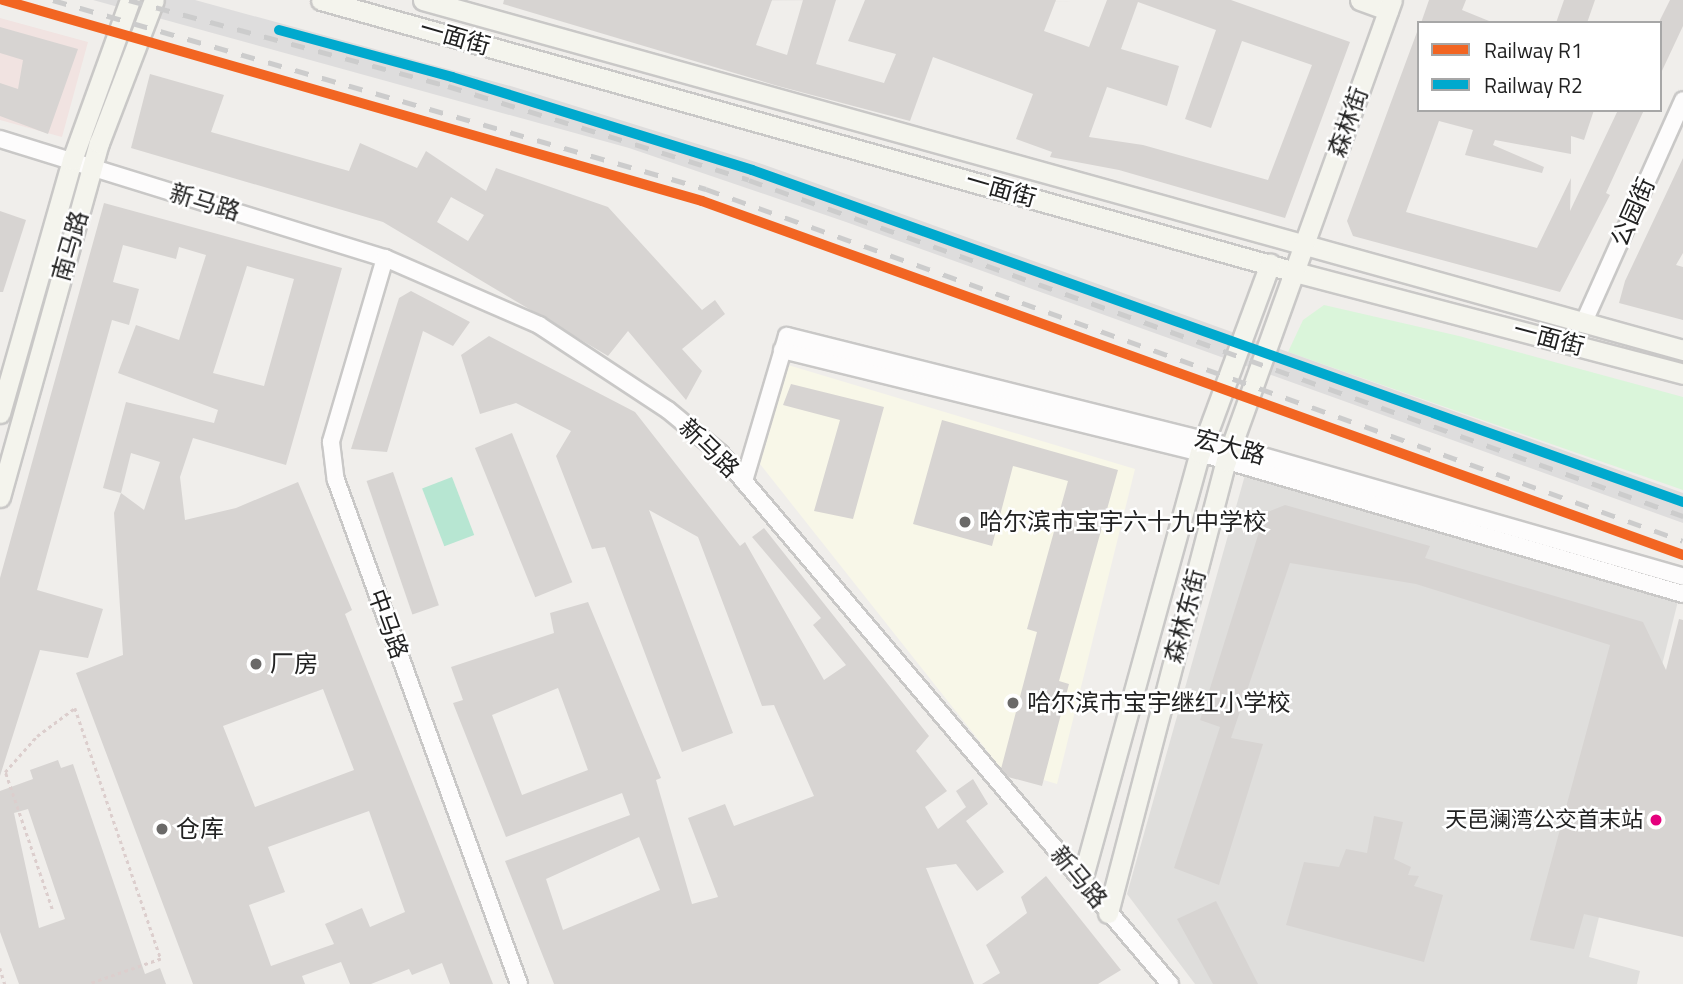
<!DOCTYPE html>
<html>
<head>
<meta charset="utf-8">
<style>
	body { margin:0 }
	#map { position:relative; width:1683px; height:984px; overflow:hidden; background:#f0eeeb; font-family:"Titillium Web","Noto Sans SC",sans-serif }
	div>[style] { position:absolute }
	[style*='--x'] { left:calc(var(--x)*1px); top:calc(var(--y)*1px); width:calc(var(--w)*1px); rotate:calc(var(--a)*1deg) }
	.residential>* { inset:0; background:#dfdedc }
	.commercial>* { inset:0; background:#f1e3e1 }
	.education>* { inset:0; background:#f8f7e8 }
	.park>* { inset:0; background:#daf5da }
	.pitch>* { inset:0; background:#b7e6d2; transform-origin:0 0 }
	.pier>* { inset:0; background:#dedddd }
	.building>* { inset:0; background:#d7d4d2; transform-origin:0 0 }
	.path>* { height:2.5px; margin-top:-1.25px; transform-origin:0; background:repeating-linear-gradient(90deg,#dccecd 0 3.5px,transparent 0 7px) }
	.roads { filter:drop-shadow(2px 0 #c9c8c7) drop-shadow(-2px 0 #c9c8c7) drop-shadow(0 2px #c9c8c7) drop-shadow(0 -2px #c9c8c7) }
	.tertiary>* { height:16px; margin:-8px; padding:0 8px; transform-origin:8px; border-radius:8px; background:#fdfcfc }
	.secondary>* { height:19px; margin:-9.5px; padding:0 9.5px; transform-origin:9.5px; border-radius:9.5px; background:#f4f4ed }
	.rail>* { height:4.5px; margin-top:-2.25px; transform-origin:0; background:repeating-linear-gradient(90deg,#ccc 0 14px,transparent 0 28px) }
	.rail-1>* { height:10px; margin:-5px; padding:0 5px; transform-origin:5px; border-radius:5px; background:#f26522 }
	.rail-2>* { height:10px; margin:-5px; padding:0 5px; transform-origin:5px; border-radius:5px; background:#00a9ce }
	.dots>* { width:19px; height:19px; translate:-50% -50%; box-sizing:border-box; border:4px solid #fff; border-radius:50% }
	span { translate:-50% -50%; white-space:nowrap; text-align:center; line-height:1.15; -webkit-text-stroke:5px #fff; paint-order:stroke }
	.bus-label { font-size:22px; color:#222 }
	.right { translate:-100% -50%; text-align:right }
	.street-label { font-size:24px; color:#222 }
	.poi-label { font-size:24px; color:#222 }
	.left { translate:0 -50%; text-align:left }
	.legend { position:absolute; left:1417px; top:21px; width:245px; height:91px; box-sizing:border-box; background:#fff; border:2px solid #a7a7a7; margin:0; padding:9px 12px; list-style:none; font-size:21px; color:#222 }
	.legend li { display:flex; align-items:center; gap:14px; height:35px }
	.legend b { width:35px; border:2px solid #a7a7a7 }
</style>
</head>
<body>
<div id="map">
	<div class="residential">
		<i style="clip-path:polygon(1245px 475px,1678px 601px,1589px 957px,1640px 971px,1637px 984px,1195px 984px,1127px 894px)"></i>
	</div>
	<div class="commercial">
		<i style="clip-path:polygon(0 18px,88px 42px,62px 137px,0 120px)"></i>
	</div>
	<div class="education">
		<i style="clip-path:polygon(788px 365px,1135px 469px,1057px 784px,1000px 767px,760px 464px)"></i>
	</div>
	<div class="park">
		<i style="clip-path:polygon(1324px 305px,1459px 336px,1683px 397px,1683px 490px,1288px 352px,1303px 320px)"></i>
	</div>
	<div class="pitch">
		<i style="left:452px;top:477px;width:62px;height:32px;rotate:69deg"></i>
	</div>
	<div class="pier">
		<i style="clip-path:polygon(93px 0,195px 0,514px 87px,762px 164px,1683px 493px,1683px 523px,846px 222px,629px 148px)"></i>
	</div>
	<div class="building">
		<i style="clip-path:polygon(evenodd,504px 0,772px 0,756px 45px,787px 55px,803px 0,836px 0,816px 64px,884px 83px,896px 54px,848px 41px,865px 0,1056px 0,1044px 31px,1089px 47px,1107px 0,1231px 0,1350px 42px,1285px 218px,1119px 170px,1050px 157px,1052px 152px,1016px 139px,1033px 94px,933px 57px,910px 121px,778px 86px,503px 4px,504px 0,1138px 2px,1216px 30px,1185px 119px,1211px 128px,1242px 41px,1312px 65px,1268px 180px,1143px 145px,1089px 137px,1107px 87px,1167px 106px,1179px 66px,1121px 49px,1138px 2px)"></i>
		<i style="clip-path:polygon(1429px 0,1466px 0,1462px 10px,1494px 23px,1421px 23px)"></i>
		<i style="clip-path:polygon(1564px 0,1595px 0,1587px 23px,1556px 23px)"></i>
		<i style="clip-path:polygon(1670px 0,1683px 0,1683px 26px,1660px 75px,1660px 20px)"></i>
		<i style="clip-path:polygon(0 27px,78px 49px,48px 134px,0 116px,0 83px,18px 89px,23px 60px,0 53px)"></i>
		<i style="clip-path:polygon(1417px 32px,1419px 110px,1594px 110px,1584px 140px,1571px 136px,1571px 154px,1495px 140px,1493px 145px,1544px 167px,1542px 173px,1465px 155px,1473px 130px,1439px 121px,1406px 212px,1537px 248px,1571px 178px,1570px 211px,1618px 110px,1644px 110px,1606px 193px,1610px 195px,1560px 292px,1353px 236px,1347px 221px)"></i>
		<i style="clip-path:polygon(evenodd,150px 74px,224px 95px,211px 132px,349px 171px,360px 143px,417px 168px,426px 151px,486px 191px,496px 168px,608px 207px,702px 310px,715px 300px,725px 314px,682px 349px,702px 371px,686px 400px,628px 331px,608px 356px,383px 222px,131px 148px,150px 74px,451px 197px,484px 215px,468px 241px,437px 222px,451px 197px)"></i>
		<i style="clip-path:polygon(1683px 158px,1683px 253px,1676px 265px,1683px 267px,1683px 320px,1619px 303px,1625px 281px)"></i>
		<i style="clip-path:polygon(evenodd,104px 203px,342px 268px,286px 465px,193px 438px,180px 477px,185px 520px,236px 508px,298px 482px,352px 610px,345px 614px,493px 984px,450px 984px,442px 963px,412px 975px,409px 969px,371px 984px,350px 984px,341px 962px,302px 976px,305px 984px,193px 984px,76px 673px,123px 655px,114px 513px,121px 493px,103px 488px,126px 402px,214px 423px,218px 410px,118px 373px,136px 325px,179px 340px,206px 255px,179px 247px,176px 259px,123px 245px,113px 282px,139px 289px,129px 325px,112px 320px,37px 590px,103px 609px,88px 658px,40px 650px,0 776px,0 578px,104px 203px,247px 266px,294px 279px,264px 386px,213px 373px,247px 266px,104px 203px,131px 453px,160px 462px,144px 510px,121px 493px,131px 453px,104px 203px,323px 689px,354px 770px,255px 807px,223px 726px,323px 689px,104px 203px,369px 811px,405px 912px,370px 927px,362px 908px,325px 924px,334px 944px,271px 966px,249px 905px,285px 892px,268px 847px,369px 811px)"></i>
		<i style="clip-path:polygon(0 211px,26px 220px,3px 292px,0 292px)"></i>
		<i style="clip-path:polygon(411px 291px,470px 322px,453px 346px,423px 331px,387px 452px,351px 449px,399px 298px)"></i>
		<i style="clip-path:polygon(evenodd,489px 336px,635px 412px,740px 546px,745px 542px,824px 680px,846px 665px,813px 625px,821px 618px,752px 537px,764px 528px,929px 736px,916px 751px,947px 791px,925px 807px,938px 829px,966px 807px,956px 791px,973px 779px,988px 804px,966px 821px,1004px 872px,977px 891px,956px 864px,926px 868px,974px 984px,554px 984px,505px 861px,630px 815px,622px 793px,506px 837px,453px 703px,463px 700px,451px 667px,554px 633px,550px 613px,588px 602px,661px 778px,656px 780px,692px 904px,718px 897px,688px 818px,725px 804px,734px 826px,814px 796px,774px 705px,762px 706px,698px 537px,649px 510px,733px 733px,682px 752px,605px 547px,592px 549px,556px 456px,571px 431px,516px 403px,480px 414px,461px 355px,489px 336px,558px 688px,588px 770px,522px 795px,492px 715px,558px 688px,489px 336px,639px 837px,660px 890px,563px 930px,546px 879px,639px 837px)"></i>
		<i style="clip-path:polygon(791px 384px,884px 407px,853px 519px,814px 511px,840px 420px,783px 405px)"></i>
		<i style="clip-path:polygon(942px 420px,1118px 470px,1059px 681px,1069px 684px,1042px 786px,1008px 777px,1001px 769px,1037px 632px,1027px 629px,1068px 481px,1013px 466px,992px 546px,913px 524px)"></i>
		<i style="left:512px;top:433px;width:161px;height:40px;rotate:68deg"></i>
		<i style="left:393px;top:472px;width:141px;height:28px;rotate:71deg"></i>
		<i style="clip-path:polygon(1285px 505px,1430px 546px,1425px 558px,1643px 622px,1666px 670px,1679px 619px,1683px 620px,1683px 937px,1584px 914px,1574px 949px,1530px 940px,1610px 645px,1416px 584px,1290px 563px,1231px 738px,1263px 744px,1219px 885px,1174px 868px,1220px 727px,1200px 720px,1265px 513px)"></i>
		<i style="clip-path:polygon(evenodd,58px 760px,61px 768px,73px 764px,145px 974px,160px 968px,166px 984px,19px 984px,0 932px,0 791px,33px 779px,30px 770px,58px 760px,28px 809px,65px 919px,39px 928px,14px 813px,28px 809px)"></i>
		<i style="clip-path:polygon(1374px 816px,1403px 822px,1394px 859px,1411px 867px,1408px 875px,1419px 876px,1414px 886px,1443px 895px,1424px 962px,1286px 925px,1304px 862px,1339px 867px,1346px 849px,1367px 853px)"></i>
		<i style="clip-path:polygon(1046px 876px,1121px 970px,1098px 984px,982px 984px,1000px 973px,986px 945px,1027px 913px,1021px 897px)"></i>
		<i style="clip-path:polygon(1216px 901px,1258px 984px,1213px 984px,1177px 919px)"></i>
	</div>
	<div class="path">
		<i style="--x:52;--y:909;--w:145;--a:-108.9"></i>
		<i style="--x:5;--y:772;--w:48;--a:-48.4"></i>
		<i style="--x:37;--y:736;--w:47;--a:-36.4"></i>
		<i style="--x:75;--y:708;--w:265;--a:71.1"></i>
		<i style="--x:161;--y:959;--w:76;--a:160.9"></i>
		<i style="--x:0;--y:968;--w:17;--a:73"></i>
	</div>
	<div class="roads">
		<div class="tertiary">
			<i style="--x:0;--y:139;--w:403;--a:17.2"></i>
			<i style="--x:385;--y:258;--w:168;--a:23.5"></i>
			<i style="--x:539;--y:325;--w:154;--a:33.4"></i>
			<i style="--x:668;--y:410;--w:67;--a:39.6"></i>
			<i style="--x:720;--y:453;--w:696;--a:49.72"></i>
			<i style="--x:385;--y:258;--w:192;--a:106.4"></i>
			<i style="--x:331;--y:442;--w:38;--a:83"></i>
			<i style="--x:336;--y:480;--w:536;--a:70.04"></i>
			<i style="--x:1583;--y:324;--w:245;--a:-65.9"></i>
			<i style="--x:782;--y:350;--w:431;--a:13.8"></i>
			<i style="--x:1200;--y:453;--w:503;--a:16.27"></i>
			<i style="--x:744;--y:481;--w:151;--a:-73.5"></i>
			<i style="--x:787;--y:336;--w:458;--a:14"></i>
			<i style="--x:1231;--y:447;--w:470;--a:16"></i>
		</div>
		<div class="secondary">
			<i style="--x:321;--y:0;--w:1011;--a:15.6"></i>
			<i style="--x:1295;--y:272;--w:401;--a:14.7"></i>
			<i style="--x:423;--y:0;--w:1308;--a:15.52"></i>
			<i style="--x:1360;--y:0;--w:30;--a:20"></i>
			<i style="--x:0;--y:413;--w:263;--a:-74.1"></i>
			<i style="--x:72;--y:160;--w:170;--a:-70.1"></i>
			<i style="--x:0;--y:497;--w:368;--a:-74.4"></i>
			<i style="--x:99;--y:143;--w:153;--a:-69"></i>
			<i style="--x:1082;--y:880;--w:443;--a:-74.6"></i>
			<i style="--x:1200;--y:453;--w:202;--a:-69.7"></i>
			<i style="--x:1108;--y:913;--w:467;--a:-75.4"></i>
			<i style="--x:1226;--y:461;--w:490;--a:-70.2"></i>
		</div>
	</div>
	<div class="rail">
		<i style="--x:3;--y:0;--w:727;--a:16.04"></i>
		<i style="--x:702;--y:201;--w:1043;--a:19.84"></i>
		<i style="--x:53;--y:0;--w:680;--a:16.14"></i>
		<i style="--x:706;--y:189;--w:1038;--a:19.81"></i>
		<i style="--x:129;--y:0;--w:330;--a:15.1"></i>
		<i style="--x:448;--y:86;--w:315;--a:17.3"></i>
		<i style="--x:749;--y:180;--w:993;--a:19.79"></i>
		<i style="--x:806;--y:189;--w:931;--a:19.64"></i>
	</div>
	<div class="rail-1">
		<i style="--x:3;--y:0;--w:727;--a:16.04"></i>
		<i style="--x:702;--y:201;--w:1043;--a:19.84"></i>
	</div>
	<div class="rail-2">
		<i style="--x:279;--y:30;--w:179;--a:15.2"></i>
		<i style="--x:452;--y:77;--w:314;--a:17.2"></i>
		<i style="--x:752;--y:170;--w:988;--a:19.63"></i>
	</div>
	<div class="dots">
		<i style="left:965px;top:522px;background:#6a6968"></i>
		<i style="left:256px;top:664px;background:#6a6968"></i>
		<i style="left:1013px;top:703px;background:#6a6968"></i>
		<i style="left:1656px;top:820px;background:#e5007d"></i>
		<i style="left:162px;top:829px;background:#6a6968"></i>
	</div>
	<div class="bus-label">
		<span class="right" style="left:1643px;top:820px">天邑澜湾公交首末站</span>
	</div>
	<div class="street-label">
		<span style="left:455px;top:37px;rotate:16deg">一面街</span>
		<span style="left:1348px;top:122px;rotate:-70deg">森林街</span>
		<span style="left:1001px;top:189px;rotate:16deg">一面街</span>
		<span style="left:205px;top:202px;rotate:17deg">新马路</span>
		<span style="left:1633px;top:212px;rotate:-66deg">公园街</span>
		<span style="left:70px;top:246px;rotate:-74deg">南马路</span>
		<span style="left:1549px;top:338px;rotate:15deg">一面街</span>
		<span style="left:1230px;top:447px;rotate:15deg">宏大路</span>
		<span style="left:709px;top:448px;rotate:44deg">新马路</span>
		<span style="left:1185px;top:616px;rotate:-75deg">森林东街</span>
		<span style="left:388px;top:624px;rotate:70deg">中马路</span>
		<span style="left:1079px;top:877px;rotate:50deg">新马路</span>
	</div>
	<div class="poi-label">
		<span class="left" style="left:979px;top:522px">哈尔滨市宝宇六十九中学校</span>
		<span class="left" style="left:270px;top:664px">厂房</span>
		<span class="left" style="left:1027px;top:703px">哈尔滨市宝宇继红小学校</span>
		<span class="left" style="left:176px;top:829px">仓库</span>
	</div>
	<ul class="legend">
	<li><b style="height:9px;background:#f26522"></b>Railway R1</li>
	<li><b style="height:9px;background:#00a9ce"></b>Railway R2</li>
	</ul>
</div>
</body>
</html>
